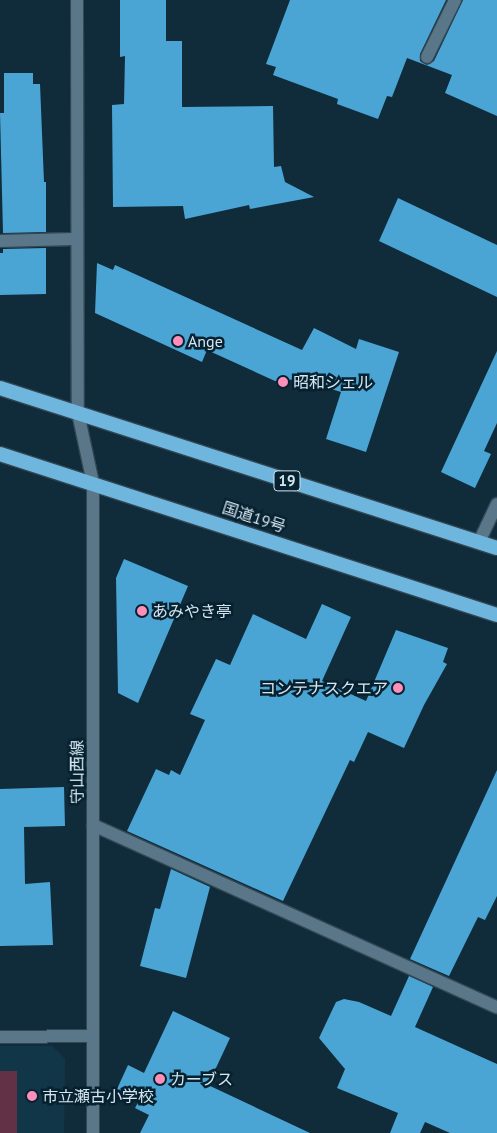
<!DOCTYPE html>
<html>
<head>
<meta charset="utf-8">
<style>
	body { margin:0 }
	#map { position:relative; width:497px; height:1133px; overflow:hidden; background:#102c3b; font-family:"PT Sans","Noto Sans JP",sans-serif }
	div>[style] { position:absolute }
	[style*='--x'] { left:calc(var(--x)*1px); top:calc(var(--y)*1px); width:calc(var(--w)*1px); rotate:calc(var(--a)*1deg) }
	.built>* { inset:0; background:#103648 }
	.green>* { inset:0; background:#623145; transform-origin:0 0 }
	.building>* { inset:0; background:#4aa5d4 }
	.roads { filter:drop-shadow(1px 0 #334653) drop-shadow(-1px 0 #334653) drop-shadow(0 1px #334653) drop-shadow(0 -1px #334653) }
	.service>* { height:12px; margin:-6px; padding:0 6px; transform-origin:6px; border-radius:6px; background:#597788 }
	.minor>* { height:12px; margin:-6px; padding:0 6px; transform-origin:6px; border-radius:6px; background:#597788 }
	.secondary>* { height:12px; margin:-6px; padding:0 6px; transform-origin:6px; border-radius:6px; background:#597788 }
	.trunk>* { height:14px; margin:-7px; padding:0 7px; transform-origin:7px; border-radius:7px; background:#6eb6de }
	.dots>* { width:14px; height:14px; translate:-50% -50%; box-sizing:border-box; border:2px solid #062231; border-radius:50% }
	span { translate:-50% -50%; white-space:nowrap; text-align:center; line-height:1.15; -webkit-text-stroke:5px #062231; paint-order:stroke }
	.shield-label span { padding:1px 4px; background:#062231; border:1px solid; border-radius:4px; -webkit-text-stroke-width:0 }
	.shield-label { font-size:15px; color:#d6e6f0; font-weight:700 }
	.poi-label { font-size:16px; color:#d6e6f0 }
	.left { translate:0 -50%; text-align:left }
	.right { translate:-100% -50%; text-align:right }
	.street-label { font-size:16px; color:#d6e6f0 }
</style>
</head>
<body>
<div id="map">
	<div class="built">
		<i style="clip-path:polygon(0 1046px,52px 1046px,65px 1059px,64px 1133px,0 1133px)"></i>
	</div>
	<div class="green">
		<i style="left:17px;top:1071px;width:62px;height:17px;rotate:90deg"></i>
	</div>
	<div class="building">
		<i style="clip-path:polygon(120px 0,166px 0,166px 41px,182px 41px,182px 107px,273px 106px,274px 167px,281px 166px,285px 182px,314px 197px,250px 209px,249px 205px,185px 219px,183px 206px,113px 207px,112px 105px,124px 104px,125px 56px,120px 57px)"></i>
		<i style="clip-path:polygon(290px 0,446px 0,420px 54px,420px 61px,427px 65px,434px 61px,463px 0,497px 0,497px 116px,445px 93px,452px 75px,407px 58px,392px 97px,387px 96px,378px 119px,337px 104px,338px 99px,273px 75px,276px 67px,266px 64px)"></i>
		<i style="clip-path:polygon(4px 73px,33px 73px,33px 84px,40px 84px,44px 182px,46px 182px,46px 232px,3px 233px,0 113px,4px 113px)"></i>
		<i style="clip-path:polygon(398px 198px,497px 245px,497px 297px,379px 241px)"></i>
		<i style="clip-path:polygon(46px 248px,46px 294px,0 295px,0 253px,3px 253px,3px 249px)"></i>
		<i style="clip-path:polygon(97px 263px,113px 270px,115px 265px,302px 350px,314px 328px,356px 349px,359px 339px,399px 352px,366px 452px,326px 439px,341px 392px,299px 379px,275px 381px,207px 350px,202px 362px,95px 313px)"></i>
		<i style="clip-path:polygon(497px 351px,497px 423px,484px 451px,491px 454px,475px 488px,441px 472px)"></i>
		<i style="clip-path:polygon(124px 559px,188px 586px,138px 703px,118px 693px,116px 578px)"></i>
		<i style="clip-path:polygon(322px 604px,351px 617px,322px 681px,366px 701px,396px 630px,448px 648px,443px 662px,447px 664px,424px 705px,404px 748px,368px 732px,354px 762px,350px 760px,283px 901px,127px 831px,156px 769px,169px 775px,171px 770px,180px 775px,205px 720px,190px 714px,216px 659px,230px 665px,253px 614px,306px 639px)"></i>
		<i style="clip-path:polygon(497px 770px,497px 896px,485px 920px,478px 917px,449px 976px,410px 959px)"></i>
		<i style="clip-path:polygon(64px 787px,65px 826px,24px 827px,25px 884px,50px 882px,53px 945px,0 946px,0 789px)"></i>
		<i style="clip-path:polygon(171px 869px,210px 887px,186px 978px,140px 966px,155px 908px,160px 909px)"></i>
		<i style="clip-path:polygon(409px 976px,433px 987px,415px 1027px,497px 1064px,497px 1133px,450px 1133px,425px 1122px,420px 1133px,390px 1133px,398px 1113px,337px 1088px,345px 1069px,319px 1038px,336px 1002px,344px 999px,359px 1002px,391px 1016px)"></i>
		<i style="clip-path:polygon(173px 1011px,230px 1038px,208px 1085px,310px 1133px,140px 1133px,149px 1115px,135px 1108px,140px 1099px,117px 1089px,128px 1065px,144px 1073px)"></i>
	</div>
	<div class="roads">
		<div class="service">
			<i style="--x:427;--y:57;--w:64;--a:-63.8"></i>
			<i style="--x:0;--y:241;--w:77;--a:-1.5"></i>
		</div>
		<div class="minor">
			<i style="--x:77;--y:0;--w:413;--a:89.9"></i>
			<i style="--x:479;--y:542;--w:42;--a:-64.7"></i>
			<i style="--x:93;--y:825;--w:443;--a:24.3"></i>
			<i style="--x:0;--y:1037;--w:92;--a:-0.6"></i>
		</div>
		<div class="secondary">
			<i style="--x:78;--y:413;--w:72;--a:77.9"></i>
			<i style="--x:93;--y:483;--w:650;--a:90"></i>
		</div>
		<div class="trunk">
			<i style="--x:0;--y:388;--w:522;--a:17.85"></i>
			<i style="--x:0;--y:454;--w:522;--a:17.95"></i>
		</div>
	</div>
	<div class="dots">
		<i style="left:178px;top:341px;background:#ff8eba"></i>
		<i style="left:283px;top:382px;background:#ff8eba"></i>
		<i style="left:142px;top:611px;background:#ff8eba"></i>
		<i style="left:398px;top:688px;background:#ff8eba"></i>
		<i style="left:160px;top:1079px;background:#ff8eba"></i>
		<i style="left:32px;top:1096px;background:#ff8eba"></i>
	</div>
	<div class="shield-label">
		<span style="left:287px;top:481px">19</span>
	</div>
	<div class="poi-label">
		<span class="left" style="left:188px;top:341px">Ange</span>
		<span class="left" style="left:293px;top:382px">昭和シェル</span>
		<span class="left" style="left:152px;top:611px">あみやき亭</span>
		<span class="right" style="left:388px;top:688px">コンテナスクエア</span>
		<span class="left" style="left:170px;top:1079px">カーブス</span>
		<span class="left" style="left:42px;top:1096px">市立瀬古小学校</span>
	</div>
	<div class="street-label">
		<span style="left:254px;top:517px;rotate:18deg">国道19号</span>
		<span style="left:77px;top:772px;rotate:-90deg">守山西線</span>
	</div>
</div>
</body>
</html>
